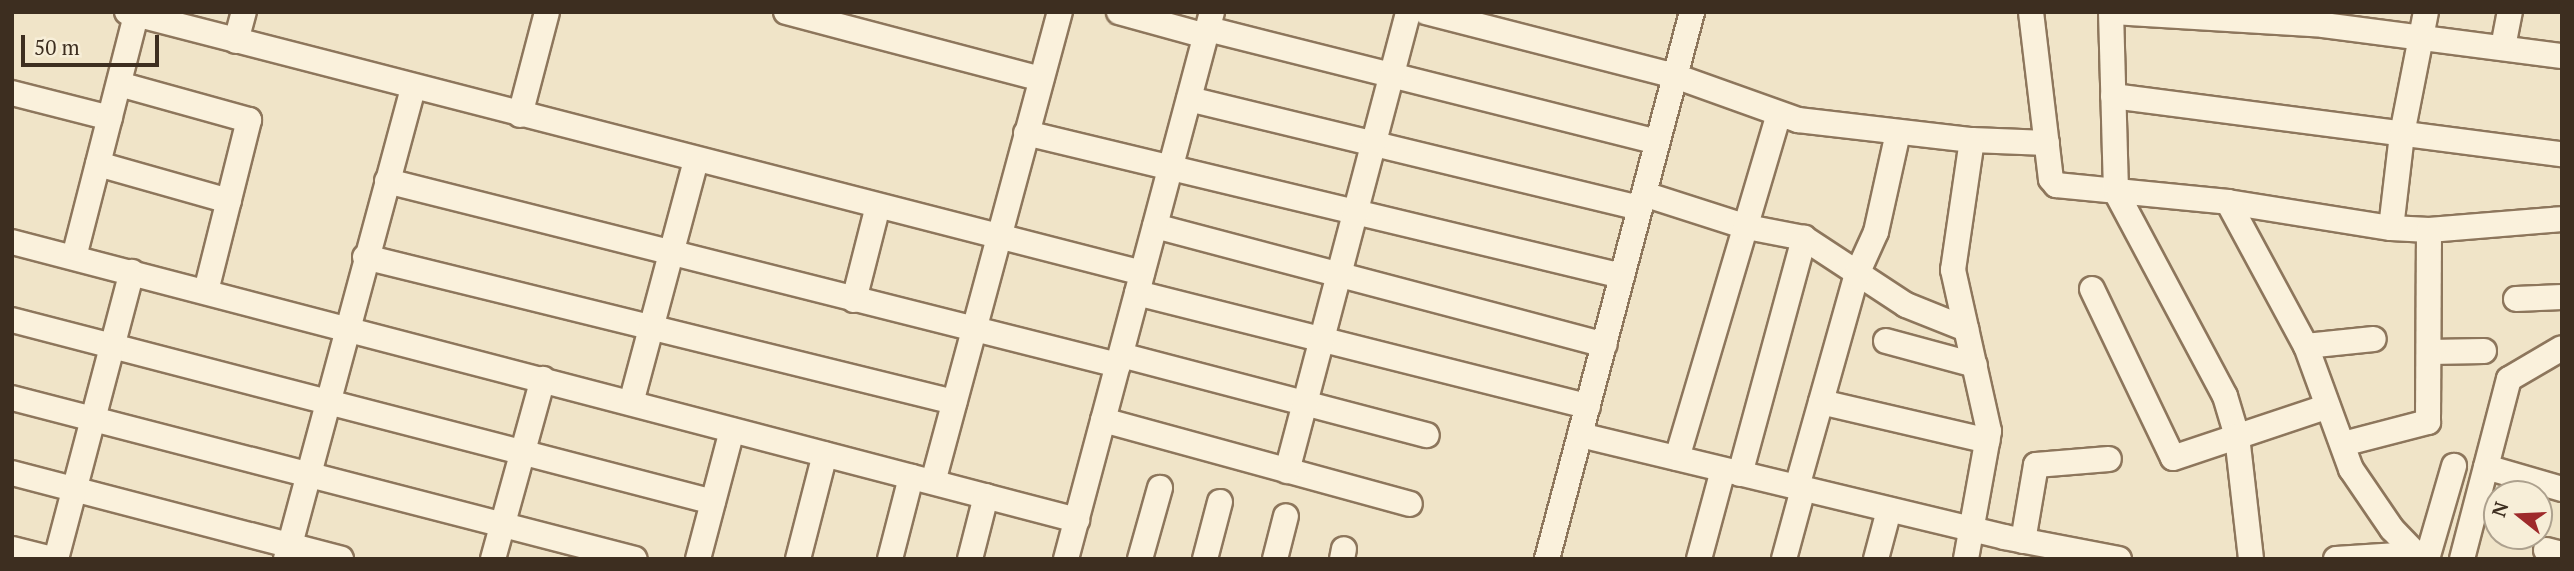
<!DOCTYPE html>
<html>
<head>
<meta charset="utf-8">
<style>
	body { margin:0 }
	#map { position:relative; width:2574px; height:571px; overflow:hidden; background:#f0e4c8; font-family:"PT Serif",serif }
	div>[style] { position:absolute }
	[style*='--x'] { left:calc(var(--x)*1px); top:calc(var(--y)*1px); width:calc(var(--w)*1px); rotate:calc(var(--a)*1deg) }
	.roads { filter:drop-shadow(2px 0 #8d765c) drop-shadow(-2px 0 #8d765c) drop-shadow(0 2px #8d765c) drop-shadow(0 -2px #8d765c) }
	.minor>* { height:24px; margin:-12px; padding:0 12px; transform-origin:12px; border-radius:12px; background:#faf1dc }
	span { translate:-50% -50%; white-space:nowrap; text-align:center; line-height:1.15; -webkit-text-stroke:5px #f7eed8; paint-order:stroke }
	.frame { position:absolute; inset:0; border:14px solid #3d2e20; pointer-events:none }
	.north { position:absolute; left:2483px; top:480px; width:70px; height:70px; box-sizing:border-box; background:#f7eed8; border:2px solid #ada18e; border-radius:50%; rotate:288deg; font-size:19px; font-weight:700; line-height:28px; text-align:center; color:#3d2e20 }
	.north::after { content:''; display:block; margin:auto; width:24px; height:32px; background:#9e2a2b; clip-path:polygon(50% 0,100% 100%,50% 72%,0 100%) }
	.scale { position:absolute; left:21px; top:35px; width:138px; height:32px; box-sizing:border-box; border:4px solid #3d2e20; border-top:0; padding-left:9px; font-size:21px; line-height:24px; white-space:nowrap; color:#3d2e20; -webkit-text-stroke:5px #f7eed8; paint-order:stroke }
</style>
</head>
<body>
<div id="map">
	<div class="roads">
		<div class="minor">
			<i style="--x:127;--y:12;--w:1048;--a:14.42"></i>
			<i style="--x:786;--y:12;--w:264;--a:14.7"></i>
			<i style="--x:1119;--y:12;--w:90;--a:15.4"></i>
			<i style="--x:1426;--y:12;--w:257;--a:14.4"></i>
			<i style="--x:1675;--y:76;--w:131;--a:19.7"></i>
			<i style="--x:1798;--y:120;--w:175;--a:6.6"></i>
			<i style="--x:1972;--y:140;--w:75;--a:2.3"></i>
			<i style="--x:2031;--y:12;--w:168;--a:83.2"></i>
			<i style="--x:2051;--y:179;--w:8;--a:50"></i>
			<i style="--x:2056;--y:185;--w:173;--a:5.6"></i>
			<i style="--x:2228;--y:202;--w:165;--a:9.1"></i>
			<i style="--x:2391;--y:228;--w:38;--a:3"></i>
			<i style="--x:2429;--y:230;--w:133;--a:-4.7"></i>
			<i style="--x:2111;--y:12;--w:180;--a:88.4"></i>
			<i style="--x:2116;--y:192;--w:231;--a:61.9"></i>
			<i style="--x:2225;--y:396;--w:42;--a:73.3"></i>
			<i style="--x:2237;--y:436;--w:124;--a:83.5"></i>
			<i style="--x:2113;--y:12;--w:210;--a:3.5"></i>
			<i style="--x:2323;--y:25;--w:241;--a:7.4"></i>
			<i style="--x:1208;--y:29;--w:463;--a:14.1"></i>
			<i style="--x:236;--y:41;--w:30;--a:-75"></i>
			<i style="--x:2503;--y:47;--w:36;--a:-79"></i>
			<i style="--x:119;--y:84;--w:135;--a:15.5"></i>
			<i style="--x:249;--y:120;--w:176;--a:104.1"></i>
			<i style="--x:12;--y:93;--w:101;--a:14.3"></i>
			<i style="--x:2113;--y:96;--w:453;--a:7.4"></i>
			<i style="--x:1189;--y:99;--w:464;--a:13.6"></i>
			<i style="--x:520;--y:115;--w:106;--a:-75.3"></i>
			<i style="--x:1026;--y:133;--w:613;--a:13.49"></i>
			<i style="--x:98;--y:164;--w:136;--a:15.8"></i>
			<i style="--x:387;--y:181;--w:754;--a:14.13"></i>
			<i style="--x:1644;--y:194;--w:108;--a:17.8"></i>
			<i style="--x:1747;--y:227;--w:58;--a:10.9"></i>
			<i style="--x:1804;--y:238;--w:122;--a:33.3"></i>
			<i style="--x:1906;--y:305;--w:65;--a:21.8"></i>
			<i style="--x:2228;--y:202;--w:164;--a:61.6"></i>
			<i style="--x:2306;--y:346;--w:131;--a:69.9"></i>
			<i style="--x:2351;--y:469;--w:73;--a:55.7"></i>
			<i style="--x:2392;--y:529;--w:42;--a:46"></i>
			<i style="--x:1155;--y:226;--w:465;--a:14.8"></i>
			<i style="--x:2391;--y:228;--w:95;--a:-83.3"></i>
			<i style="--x:2402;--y:134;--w:124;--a:-78.9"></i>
			<i style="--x:12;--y:242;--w:1101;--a:14.63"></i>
			<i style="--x:74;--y:257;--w:250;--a:-75.6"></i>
			<i style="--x:365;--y:257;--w:607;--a:13.83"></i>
			<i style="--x:2092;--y:289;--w:187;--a:64.4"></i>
			<i style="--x:2173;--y:458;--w:163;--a:-18.5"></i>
			<i style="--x:1137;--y:293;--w:465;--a:14.1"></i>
			<i style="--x:2516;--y:299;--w:46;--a:-2.5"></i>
			<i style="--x:854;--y:300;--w:97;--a:-75.7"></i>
			<i style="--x:12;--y:320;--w:724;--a:14.55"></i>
			<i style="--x:1886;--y:341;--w:92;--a:15.1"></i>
			<i style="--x:2306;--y:346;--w:68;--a:-5.9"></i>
			<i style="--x:2430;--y:352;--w:54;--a:-1.1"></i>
			<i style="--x:1121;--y:355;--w:316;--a:14.7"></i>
			<i style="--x:12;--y:398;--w:643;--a:14.49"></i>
			<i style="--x:1821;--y:402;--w:171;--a:13.1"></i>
			<i style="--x:631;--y:403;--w:252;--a:-75"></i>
			<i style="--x:1103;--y:420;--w:318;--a:15.3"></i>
			<i style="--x:1580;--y:435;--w:436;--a:13.5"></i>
			<i style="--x:2004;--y:537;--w:117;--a:10.8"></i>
			<i style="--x:2343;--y:444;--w:88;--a:-14.5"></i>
			<i style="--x:2428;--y:422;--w:192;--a:-89.7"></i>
			<i style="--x:1677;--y:458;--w:357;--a:-73.5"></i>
			<i style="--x:2486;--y:467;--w:79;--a:16.1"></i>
			<i style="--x:1287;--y:471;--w:475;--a:-75.2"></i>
			<i style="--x:12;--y:473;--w:340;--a:14.6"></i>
			<i style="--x:1740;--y:474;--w:245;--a:-74.8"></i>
			<i style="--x:933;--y:482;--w:487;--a:-74.9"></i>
			<i style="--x:1797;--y:487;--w:221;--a:-74.3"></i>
			<i style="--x:1857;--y:274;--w:46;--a:-65.7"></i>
			<i style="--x:1876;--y:232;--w:101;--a:-77.5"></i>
			<i style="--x:2023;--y:541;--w:77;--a:-80.3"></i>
			<i style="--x:2036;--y:465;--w:73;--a:-4.7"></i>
			<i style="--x:12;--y:549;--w:41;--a:14"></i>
			<i style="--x:2546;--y:550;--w:16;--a:14"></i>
			<i style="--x:56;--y:559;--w:297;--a:-75.2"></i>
			<i style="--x:286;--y:559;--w:488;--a:-74.9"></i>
			<i style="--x:493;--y:559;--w:187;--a:-74.5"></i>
			<i style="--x:698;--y:559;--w:133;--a:-75.2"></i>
			<i style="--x:798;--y:559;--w:108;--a:-75.6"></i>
			<i style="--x:890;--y:559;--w:85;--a:-75.6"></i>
			<i style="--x:970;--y:559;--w:65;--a:-75.7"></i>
			<i style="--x:1066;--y:559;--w:566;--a:-75.06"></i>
			<i style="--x:1140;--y:559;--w:74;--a:-74.3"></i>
			<i style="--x:1205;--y:559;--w:59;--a:-75.3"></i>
			<i style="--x:1275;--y:559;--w:44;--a:-75.7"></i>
			<i style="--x:1342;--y:559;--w:10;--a:-79"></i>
			<i style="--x:1547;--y:559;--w:566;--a:-75.15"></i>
			<i style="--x:1699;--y:559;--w:92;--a:-74.9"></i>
			<i style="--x:1784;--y:559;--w:73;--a:-74.8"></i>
			<i style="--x:1876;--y:559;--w:51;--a:-75.1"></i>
			<i style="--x:1966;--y:559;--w:130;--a:-79.8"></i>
			<i style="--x:1989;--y:431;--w:165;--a:-102.6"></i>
			<i style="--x:1953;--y:270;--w:131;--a:-81.7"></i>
			<i style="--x:2336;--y:559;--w:77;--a:-3.7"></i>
			<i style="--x:2427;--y:559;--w:97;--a:-73.8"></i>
			<i style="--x:2462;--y:559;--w:186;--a:-75.4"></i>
			<i style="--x:2509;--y:379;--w:61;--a:-30.3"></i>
		</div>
	</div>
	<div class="frame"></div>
	<div class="north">N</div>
	<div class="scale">50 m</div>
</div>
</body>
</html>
